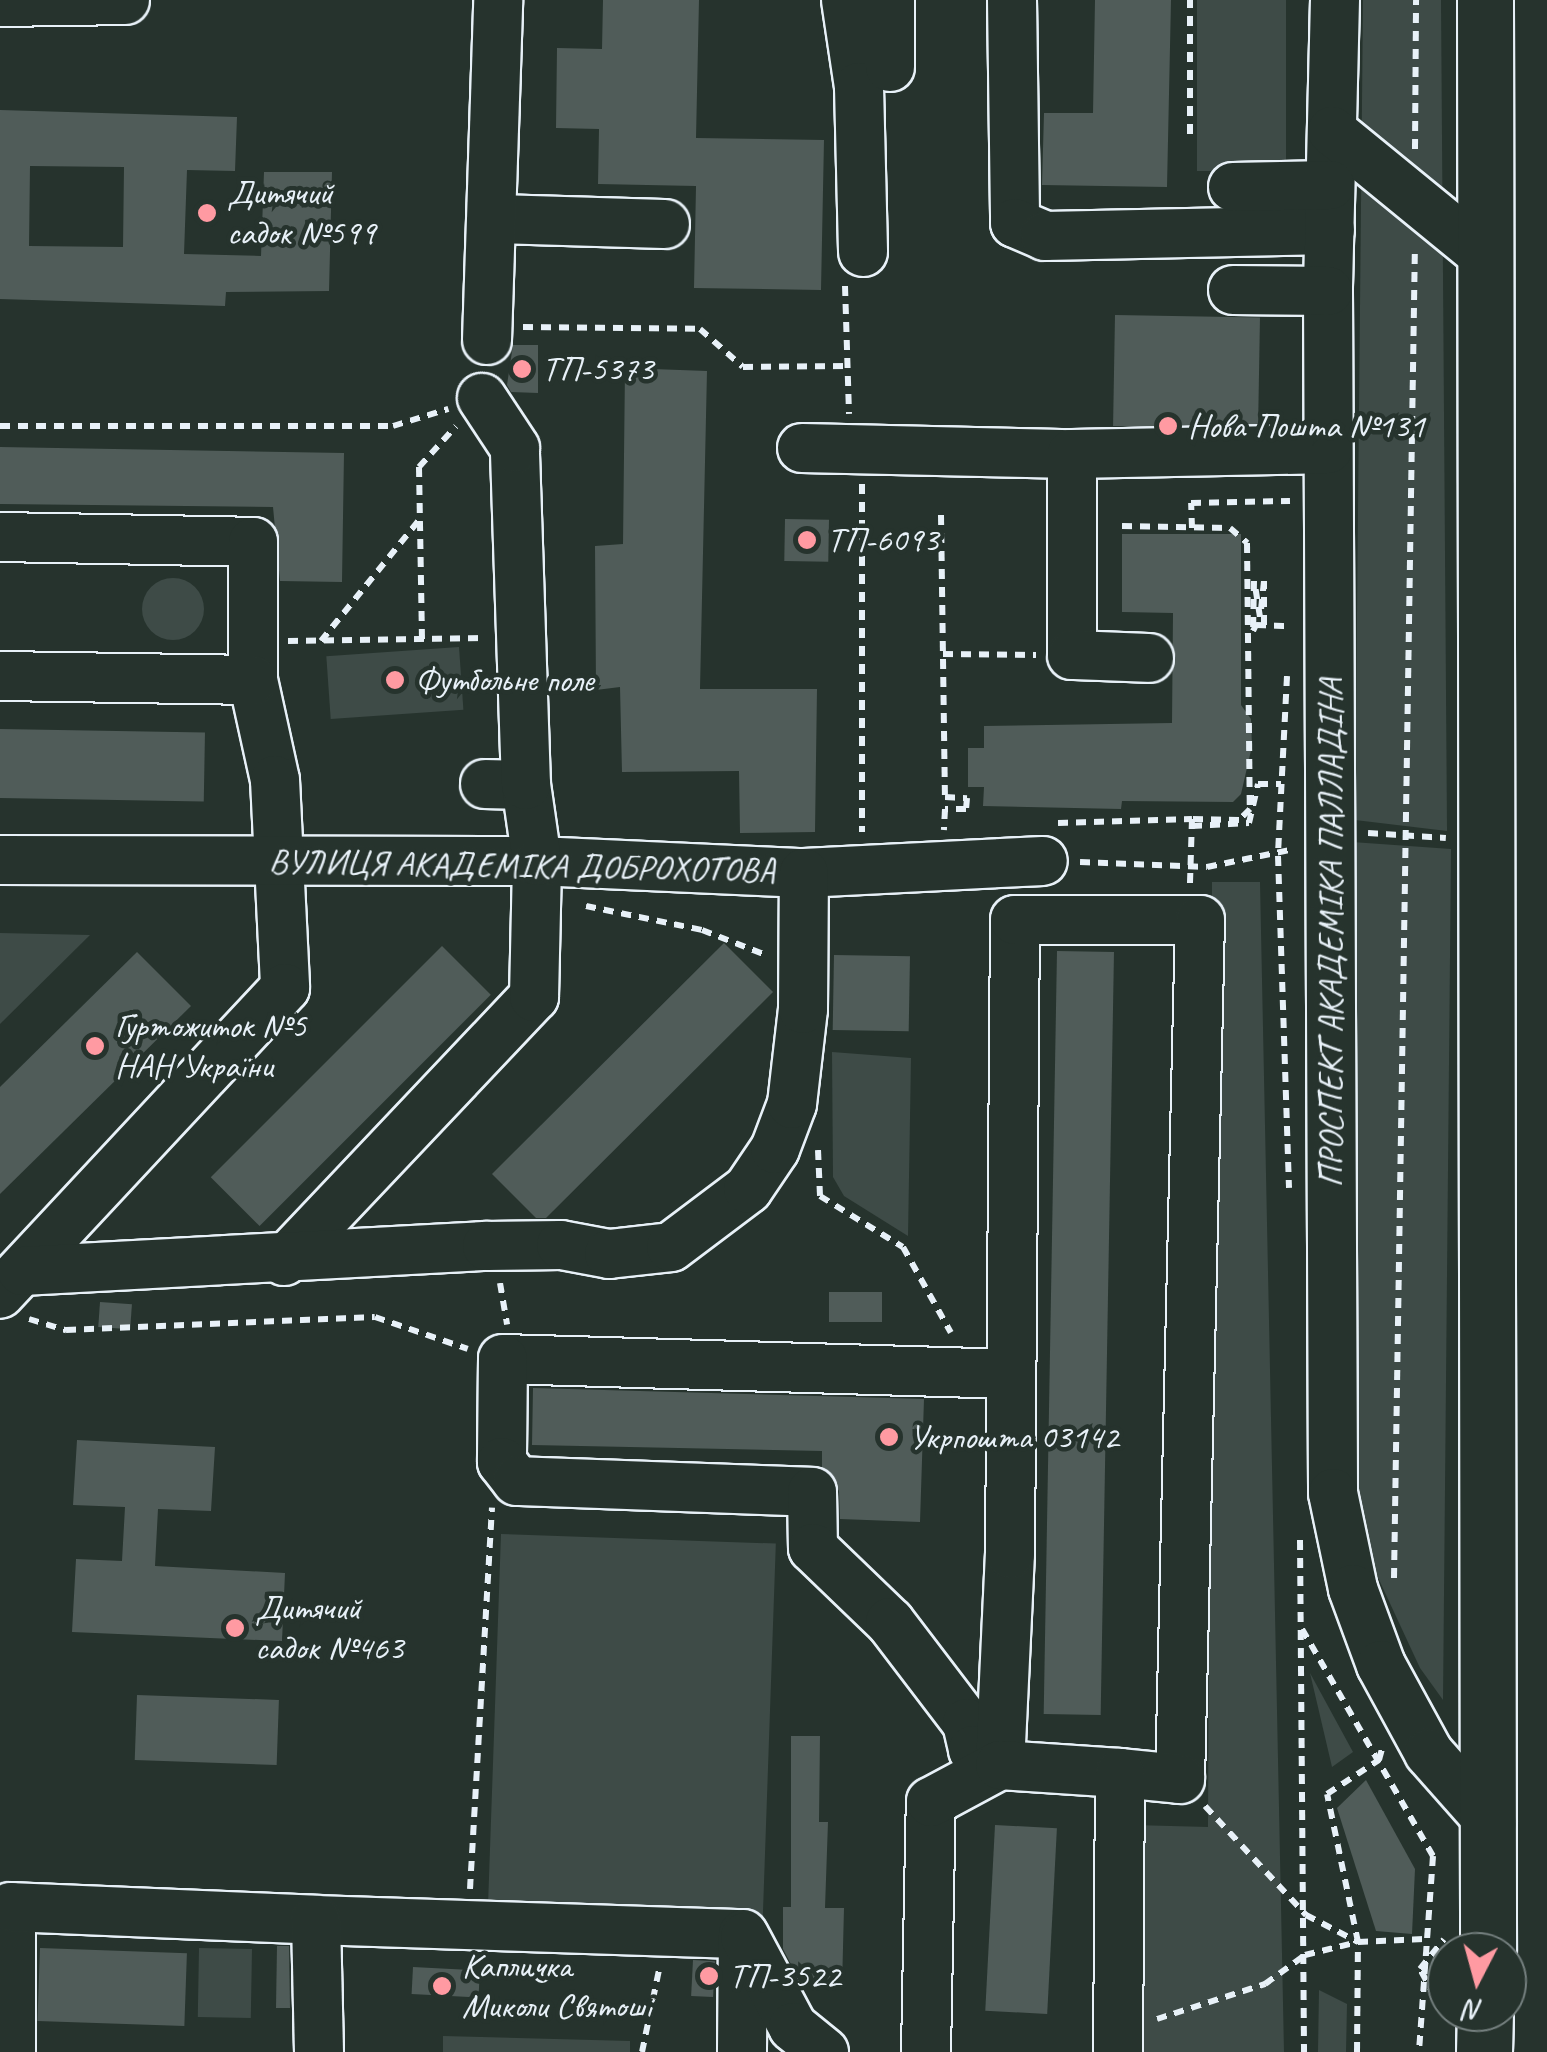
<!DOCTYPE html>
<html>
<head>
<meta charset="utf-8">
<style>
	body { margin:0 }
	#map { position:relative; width:1547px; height:2052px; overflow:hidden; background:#26332d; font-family:Caveat,sans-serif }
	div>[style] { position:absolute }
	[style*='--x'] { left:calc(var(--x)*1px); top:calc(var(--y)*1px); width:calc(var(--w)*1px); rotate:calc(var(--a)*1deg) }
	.green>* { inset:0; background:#3e4b47; transform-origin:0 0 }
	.round { border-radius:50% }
	.building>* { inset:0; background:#505c59; transform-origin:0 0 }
	.path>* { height:6px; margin-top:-3px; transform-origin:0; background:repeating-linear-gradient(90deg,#e8f1f8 0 10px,transparent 0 18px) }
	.path>.ring { margin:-3px; padding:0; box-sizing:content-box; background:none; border:6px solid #e8f1f8; border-radius:50% }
	.roads { filter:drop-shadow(2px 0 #e8f1f8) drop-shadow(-2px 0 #e8f1f8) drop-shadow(0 2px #e8f1f8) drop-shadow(0 -2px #e8f1f8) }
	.minor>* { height:48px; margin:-24px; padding:0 24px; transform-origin:24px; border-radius:24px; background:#26332d }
	.highway>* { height:55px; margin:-27.5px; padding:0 27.5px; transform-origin:27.5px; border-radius:27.5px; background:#26332d }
	.dots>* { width:28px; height:28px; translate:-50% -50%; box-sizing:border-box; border:5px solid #26332d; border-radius:50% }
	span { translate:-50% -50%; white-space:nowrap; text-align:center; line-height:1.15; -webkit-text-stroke:9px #26332d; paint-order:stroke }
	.poi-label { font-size:35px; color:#e8f1f8 }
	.left { translate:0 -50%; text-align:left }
	.street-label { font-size:35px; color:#e8f1f8 }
	.north { position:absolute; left:1427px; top:1932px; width:100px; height:100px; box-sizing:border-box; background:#26332d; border:2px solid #747f7e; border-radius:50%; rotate:186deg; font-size:28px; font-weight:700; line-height:40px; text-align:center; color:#e8f1f8 }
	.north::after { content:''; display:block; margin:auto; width:35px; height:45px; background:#ff9aa2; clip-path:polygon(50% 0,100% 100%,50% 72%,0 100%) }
</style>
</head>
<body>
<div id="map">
	<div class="green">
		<i style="left:1197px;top:0;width:89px;height:171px"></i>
		<i style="clip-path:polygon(1363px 0,1441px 0,1447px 831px,1355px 820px)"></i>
		<i class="round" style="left:142px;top:578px;width:62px;height:62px"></i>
		<i style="left:459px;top:647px;width:63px;height:133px;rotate:86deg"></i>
		<i style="clip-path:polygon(1352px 842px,1451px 849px,1443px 1700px,1420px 1668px,1368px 1556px,1351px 1491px)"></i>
		<i style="clip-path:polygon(1212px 882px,1260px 882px,1284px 2052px,1130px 2052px,1133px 1825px,1208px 1827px)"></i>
		<i style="clip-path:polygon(0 933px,90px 935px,0 1024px)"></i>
		<i style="clip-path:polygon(832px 1052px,911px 1058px,908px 1236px,844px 1196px,833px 1177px)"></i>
		<i style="left:501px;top:1534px;width:275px;height:380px;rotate:2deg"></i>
		<i style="clip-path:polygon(1310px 1673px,1353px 1752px,1332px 1767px)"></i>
		<i style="left:199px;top:1948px;width:53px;height:69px;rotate:1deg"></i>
		<i style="clip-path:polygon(1319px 1990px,1347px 2004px,1346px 2052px,1318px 2052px)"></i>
		<i style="clip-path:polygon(443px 2036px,630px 2041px,630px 2052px,443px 2052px)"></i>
	</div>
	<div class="building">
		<i style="clip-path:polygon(603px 0,699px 0,696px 138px,824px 140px,821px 290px,694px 288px,696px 186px,598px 184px,599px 129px,556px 128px,557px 48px,602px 49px)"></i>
		<i style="clip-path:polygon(1095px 0,1171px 0,1167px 187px,1042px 185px,1044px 113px,1093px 113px)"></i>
		<i style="clip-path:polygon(evenodd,0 110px,237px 117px,235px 171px,187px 170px,184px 254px,261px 256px,264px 172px,332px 172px,329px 291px,226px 292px,225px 306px,0 299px,0 110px,30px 166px,124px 167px,123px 247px,29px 246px,30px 166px)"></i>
		<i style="left:1115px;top:315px;width:145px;height:111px;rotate:1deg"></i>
		<i style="clip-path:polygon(513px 345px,538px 345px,538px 393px,511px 392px,507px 385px)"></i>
		<i style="clip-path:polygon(625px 368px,707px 371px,700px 689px,817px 689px,815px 832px,740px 833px,739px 771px,622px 772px,620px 687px,596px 690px,595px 546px,623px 544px)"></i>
		<i style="clip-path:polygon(0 447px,344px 453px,342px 582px,280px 581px,273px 507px,0 504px)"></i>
		<i style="left:785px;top:519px;width:44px;height:42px;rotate:1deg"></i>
		<i style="clip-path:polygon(1122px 534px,1241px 534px,1241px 705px,1251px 719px,1252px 746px,1241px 794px,1233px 802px,1122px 801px,1121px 809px,983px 806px,984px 787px,968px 787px,968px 748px,984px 748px,984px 726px,1172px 723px,1173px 613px,1122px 612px)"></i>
		<i style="left:0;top:729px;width:205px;height:69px;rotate:1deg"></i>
		<i style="clip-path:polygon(724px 943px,773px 992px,546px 1218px,536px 1218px,492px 1174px)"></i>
		<i style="left:442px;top:946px;width:69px;height:327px;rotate:45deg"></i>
		<i style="left:1057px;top:951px;width:57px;height:763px;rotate:1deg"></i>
		<i style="clip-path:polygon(137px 952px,191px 1006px,0 1194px,0 1087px)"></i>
		<i style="left:834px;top:955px;width:76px;height:75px;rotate:1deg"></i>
		<i style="left:829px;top:1292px;width:53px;height:30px"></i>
		<i style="left:100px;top:1302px;width:32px;height:25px;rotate:4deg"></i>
		<i style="clip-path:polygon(533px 1388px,924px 1399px,920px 1522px,840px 1519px,839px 1491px,822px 1467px,822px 1451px,532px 1445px)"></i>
		<i style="clip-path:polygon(77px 1440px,215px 1447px,211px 1511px,158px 1509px,155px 1566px,285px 1573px,282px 1641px,72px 1632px,76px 1559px,122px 1561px,125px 1507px,73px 1505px)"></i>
		<i style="left:137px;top:1695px;width:142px;height:65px;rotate:2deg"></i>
		<i style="clip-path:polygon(791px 1736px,820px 1736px,819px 1822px,828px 1822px,825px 1908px,844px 1908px,842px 1987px,803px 1987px,783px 1949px,783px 1907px,791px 1907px)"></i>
		<i style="clip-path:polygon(1366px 1780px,1415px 1869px,1412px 1934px,1376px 1931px,1337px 1808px)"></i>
		<i style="left:995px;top:1825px;width:62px;height:186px;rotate:3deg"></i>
		<i style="clip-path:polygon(277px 1946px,289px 1946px,290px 2008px,276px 2008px)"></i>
		<i style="left:40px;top:1948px;width:147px;height:73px;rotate:2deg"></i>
		<i style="left:693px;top:1960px;width:22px;height:36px;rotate:3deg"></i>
		<i style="left:413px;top:1967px;width:67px;height:27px;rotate:3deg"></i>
	</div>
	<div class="path">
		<i style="--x:1190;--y:134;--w:134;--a:-90"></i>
		<i style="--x:1415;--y:149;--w:149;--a:-89.6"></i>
		<i style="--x:845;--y:286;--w:128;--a:88.2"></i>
		<i style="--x:523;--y:327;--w:177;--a:0.6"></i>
		<i style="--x:700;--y:329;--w:57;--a:41.5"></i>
		<i style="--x:743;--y:367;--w:105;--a:-0.5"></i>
		<i style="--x:0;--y:426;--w:393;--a:0"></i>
		<i style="--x:393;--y:426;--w:58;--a:-17.2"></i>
		<i style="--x:862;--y:484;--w:348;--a:90"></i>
		<i style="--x:941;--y:515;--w:282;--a:89.2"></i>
		<i style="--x:945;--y:797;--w:22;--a:3"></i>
		<i style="--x:967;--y:798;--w:11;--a:95"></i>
		<i style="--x:966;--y:809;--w:21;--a:180"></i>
		<i style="--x:945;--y:809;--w:21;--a:93"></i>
		<i style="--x:1122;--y:526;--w:108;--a:1.1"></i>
		<i style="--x:1230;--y:528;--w:23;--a:41"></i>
		<i style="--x:1247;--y:543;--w:266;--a:89.4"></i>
		<i style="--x:1250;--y:809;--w:16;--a:135"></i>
		<i style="--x:1239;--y:820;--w:47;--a:-178.8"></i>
		<i style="--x:1192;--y:819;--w:65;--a:91.8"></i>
		<i style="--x:1192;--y:528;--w:25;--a:-92"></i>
		<i style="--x:1191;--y:503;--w:99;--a:-1.2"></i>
		<i style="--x:1264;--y:625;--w:44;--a:-90"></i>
		<i style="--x:1264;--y:581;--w:36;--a:96"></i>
		<i style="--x:1260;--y:617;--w:36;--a:-99"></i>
		<i style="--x:1254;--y:581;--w:50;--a:91.1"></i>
		<i style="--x:1253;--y:631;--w:7;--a:-63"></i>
		<i style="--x:1256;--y:625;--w:33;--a:2"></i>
		<i style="--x:422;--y:639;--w:172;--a:-91"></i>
		<i style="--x:419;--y:467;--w:55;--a:-47.9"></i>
		<i style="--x:288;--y:641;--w:197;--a:-0.9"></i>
		<i style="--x:321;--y:641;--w:156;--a:-51"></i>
		<i style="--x:943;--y:654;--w:93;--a:0.6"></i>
		<i style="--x:1287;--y:676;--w:180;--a:92.9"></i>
		<i style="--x:1278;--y:856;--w:332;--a:88.1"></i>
		<i style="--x:1058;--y:823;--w:134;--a:-1.7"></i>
		<i style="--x:1192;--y:826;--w:57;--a:-3"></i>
		<i style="--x:1249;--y:823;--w:40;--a:-77"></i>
		<i style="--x:1258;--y:784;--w:23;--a:0"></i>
		<i style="--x:1368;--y:833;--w:78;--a:3.7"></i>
		<i style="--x:1080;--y:862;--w:127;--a:2.3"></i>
		<i style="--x:1207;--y:867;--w:85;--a:-11.6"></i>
		<i style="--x:586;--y:906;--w:118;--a:11.7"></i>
		<i style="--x:702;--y:930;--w:69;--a:21.3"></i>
		<i style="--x:818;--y:1150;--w:46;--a:87.5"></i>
		<i style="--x:820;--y:1196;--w:97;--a:31.6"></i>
		<i style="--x:903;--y:1247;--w:98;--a:60.8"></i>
		<i style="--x:500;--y:1283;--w:42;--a:80.3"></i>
		<i style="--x:29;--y:1319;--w:39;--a:17"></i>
		<i style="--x:66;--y:1330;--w:309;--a:-2.4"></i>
		<i style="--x:375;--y:1317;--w:98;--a:19"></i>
		<i style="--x:923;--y:1438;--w:48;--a:1.2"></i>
		<i style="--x:1300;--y:1540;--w:512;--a:89.55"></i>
		<i style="--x:1394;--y:1578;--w:1332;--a:-89.1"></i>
		<i style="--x:1302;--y:1629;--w:262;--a:60"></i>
		<i style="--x:1433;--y:1856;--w:196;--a:94.1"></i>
		<i style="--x:1205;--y:1806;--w:149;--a:47.2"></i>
		<i style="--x:1306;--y:1915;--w:59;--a:27.4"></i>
		<i style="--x:470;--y:1889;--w:382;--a:-86.7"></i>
		<i class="ring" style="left:536px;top:1968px;width:6px;height:6px"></i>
		<i style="--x:1444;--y:1997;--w:38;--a:-88"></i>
		<i style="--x:1443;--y:2012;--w:49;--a:-118.1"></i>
		<i style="--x:1420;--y:1969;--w:38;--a:-51"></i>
		<i style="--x:1157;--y:2019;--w:114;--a:-18"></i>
		<i style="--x:1265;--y:1984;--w:49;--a:-35.9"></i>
		<i style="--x:1305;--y:1955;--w:55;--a:-13.8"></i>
		<i style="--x:1358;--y:1942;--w:66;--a:-2.6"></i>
		<i style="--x:642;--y:2052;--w:84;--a:-78.3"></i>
		<i style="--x:1357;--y:2052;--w:110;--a:-89.5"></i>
		<i style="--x:1358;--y:1942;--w:151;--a:-101.8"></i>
		<i style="--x:1327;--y:1794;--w:62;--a:-33.2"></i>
		<i style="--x:1379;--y:1760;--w:11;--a:-75"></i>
	</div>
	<div class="roads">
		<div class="minor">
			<i style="--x:846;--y:0;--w:88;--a:81.5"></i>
			<i style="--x:859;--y:87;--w:165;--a:88.6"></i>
			<i style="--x:890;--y:0;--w:67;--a:90"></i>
			<i style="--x:1012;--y:0;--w:223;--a:89.2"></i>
			<i style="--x:1015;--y:223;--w:33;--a:23"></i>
			<i style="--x:1045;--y:236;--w:285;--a:-1.2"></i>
			<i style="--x:1335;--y:0;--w:291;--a:91.4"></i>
			<i style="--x:1328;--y:291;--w:1202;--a:89.76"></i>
			<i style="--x:1333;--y:1493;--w:98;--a:78.2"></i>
			<i style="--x:1353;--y:1589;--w:81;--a:69.8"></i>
			<i style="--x:1381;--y:1665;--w:100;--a:61.4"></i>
			<i style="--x:1429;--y:1753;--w:94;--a:48.5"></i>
			<i style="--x:0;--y:2;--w:125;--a:-0.9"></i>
			<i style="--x:1332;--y:131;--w:200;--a:39.3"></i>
			<i style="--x:1233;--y:187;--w:97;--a:-1.2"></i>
			<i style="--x:496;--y:219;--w:169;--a:1.7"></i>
			<i style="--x:1233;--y:290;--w:95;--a:0.6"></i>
			<i style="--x:487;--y:340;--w:340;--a:-88.1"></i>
			<i style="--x:802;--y:448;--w:270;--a:1.3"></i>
			<i style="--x:1072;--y:454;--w:256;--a:-1.1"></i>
			<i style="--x:1072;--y:454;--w:201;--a:90"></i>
			<i style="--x:1072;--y:655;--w:77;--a:2.2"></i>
			<i style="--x:0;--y:537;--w:253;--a:1.1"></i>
			<i style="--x:253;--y:542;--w:138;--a:90"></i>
			<i style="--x:253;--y:680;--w:102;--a:77.6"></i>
			<i style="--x:275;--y:780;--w:208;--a:87.2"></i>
			<i style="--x:285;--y:988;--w:418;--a:133"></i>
			<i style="--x:0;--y:676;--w:253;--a:0.9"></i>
			<i style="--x:485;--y:784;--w:41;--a:1.4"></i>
			<i style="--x:0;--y:860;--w:537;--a:0.11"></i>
			<i style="--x:537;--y:861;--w:267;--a:2.6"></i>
			<i style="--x:804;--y:873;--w:239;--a:-2.9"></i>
			<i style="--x:284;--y:1261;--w:364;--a:-46.6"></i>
			<i style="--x:534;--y:997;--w:136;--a:-88.7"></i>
			<i style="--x:537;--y:861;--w:77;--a:-98.2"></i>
			<i style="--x:526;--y:785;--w:337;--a:-91.9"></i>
			<i style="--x:515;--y:448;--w:60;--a:-123.4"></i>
			<i style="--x:22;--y:1271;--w:466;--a:-3.1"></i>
			<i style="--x:487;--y:1246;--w:74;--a:-0.8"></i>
			<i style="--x:561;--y:1245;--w:49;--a:10.6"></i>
			<i style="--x:609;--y:1254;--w:62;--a:-6.4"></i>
			<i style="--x:671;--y:1247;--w:96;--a:-37"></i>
			<i style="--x:748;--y:1189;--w:48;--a:-56"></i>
			<i style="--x:775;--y:1149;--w:48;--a:-69.3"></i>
			<i style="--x:792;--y:1104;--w:96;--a:-83.4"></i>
			<i style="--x:803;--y:1009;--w:136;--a:-89.6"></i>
			<i style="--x:1011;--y:1374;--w:508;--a:-178.31"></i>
			<i style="--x:503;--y:1359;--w:103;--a:90.6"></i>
			<i style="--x:502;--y:1462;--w:24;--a:52"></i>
			<i style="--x:517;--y:1481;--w:295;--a:2.1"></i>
			<i style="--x:812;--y:1492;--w:56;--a:89"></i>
			<i style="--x:813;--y:1548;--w:107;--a:43.9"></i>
			<i style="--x:890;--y:1622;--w:127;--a:52.7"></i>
			<i style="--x:967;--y:1723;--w:28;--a:77"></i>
			<i style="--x:973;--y:1750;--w:31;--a:29"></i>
			<i style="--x:1000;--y:1765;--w:211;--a:-87.3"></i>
			<i style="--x:1010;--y:1554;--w:634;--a:-89.55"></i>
			<i style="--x:1015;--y:920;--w:185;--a:0"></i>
			<i style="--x:1200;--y:920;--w:859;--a:91.33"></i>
			<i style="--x:1180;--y:1779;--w:60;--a:-174.3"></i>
			<i style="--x:316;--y:1920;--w:427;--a:1.9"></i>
			<i style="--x:743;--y:1934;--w:118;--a:90.5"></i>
			<i style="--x:745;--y:1937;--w:102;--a:61.9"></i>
			<i style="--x:793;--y:2027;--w:40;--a:39"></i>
			<i style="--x:11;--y:2052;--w:145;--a:-90"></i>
			<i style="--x:11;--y:1907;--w:305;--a:2.4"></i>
			<i style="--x:316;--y:1920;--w:132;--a:88.7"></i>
			<i style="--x:926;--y:2052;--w:250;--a:-88.9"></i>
			<i style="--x:931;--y:1802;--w:78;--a:-28.2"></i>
			<i style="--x:1000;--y:1765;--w:120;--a:3.8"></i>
			<i style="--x:1120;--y:1773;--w:279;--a:90.4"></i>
		</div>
		<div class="highway">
			<i style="--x:1485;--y:0;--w:1952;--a:89.91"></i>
			<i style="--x:1484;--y:2052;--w:40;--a:-88.6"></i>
		</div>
	</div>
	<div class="dots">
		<i style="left:207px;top:213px;background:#ff9aa2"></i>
		<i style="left:522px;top:369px;background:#ff9aa2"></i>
		<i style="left:1168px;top:426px;background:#ff9aa2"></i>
		<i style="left:807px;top:540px;background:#ff9aa2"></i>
		<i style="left:395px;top:680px;background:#ff9aa2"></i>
		<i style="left:95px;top:1046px;background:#ff9aa2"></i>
		<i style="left:889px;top:1437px;background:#ff9aa2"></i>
		<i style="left:235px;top:1628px;background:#ff9aa2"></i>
		<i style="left:709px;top:1976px;background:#ff9aa2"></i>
		<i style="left:442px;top:1986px;background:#ff9aa2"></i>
	</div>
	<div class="poi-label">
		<span class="left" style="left:227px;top:213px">Дитячий<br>садок №599</span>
		<span class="left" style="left:542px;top:369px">ТП-5373</span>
		<span class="left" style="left:1188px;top:426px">Нова Пошта №131</span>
		<span class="left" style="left:827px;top:540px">ТП-6093</span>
		<span class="left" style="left:415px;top:680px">Футбольне поле</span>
		<span class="left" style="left:115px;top:1046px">Гуртожиток №5<br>НАН України</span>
		<span class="left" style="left:909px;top:1437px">Укрпошта 03142</span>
		<span class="left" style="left:255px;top:1628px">Дитячий<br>садок №463</span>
		<span class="left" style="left:462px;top:1986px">Капличка<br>Миколи Святоші</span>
		<span class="left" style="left:729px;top:1976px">ТП-3522</span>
	</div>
	<div class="street-label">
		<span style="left:522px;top:866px;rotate:1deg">ВУЛИЦЯ АКАДЕМІКА ДОБРОХОТОВА</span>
		<span style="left:1331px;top:933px;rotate:-90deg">ПРОСПЕКТ АКАДЕМІКА ПАЛЛАДІНА</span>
	</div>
	<div class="north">N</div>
</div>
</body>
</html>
